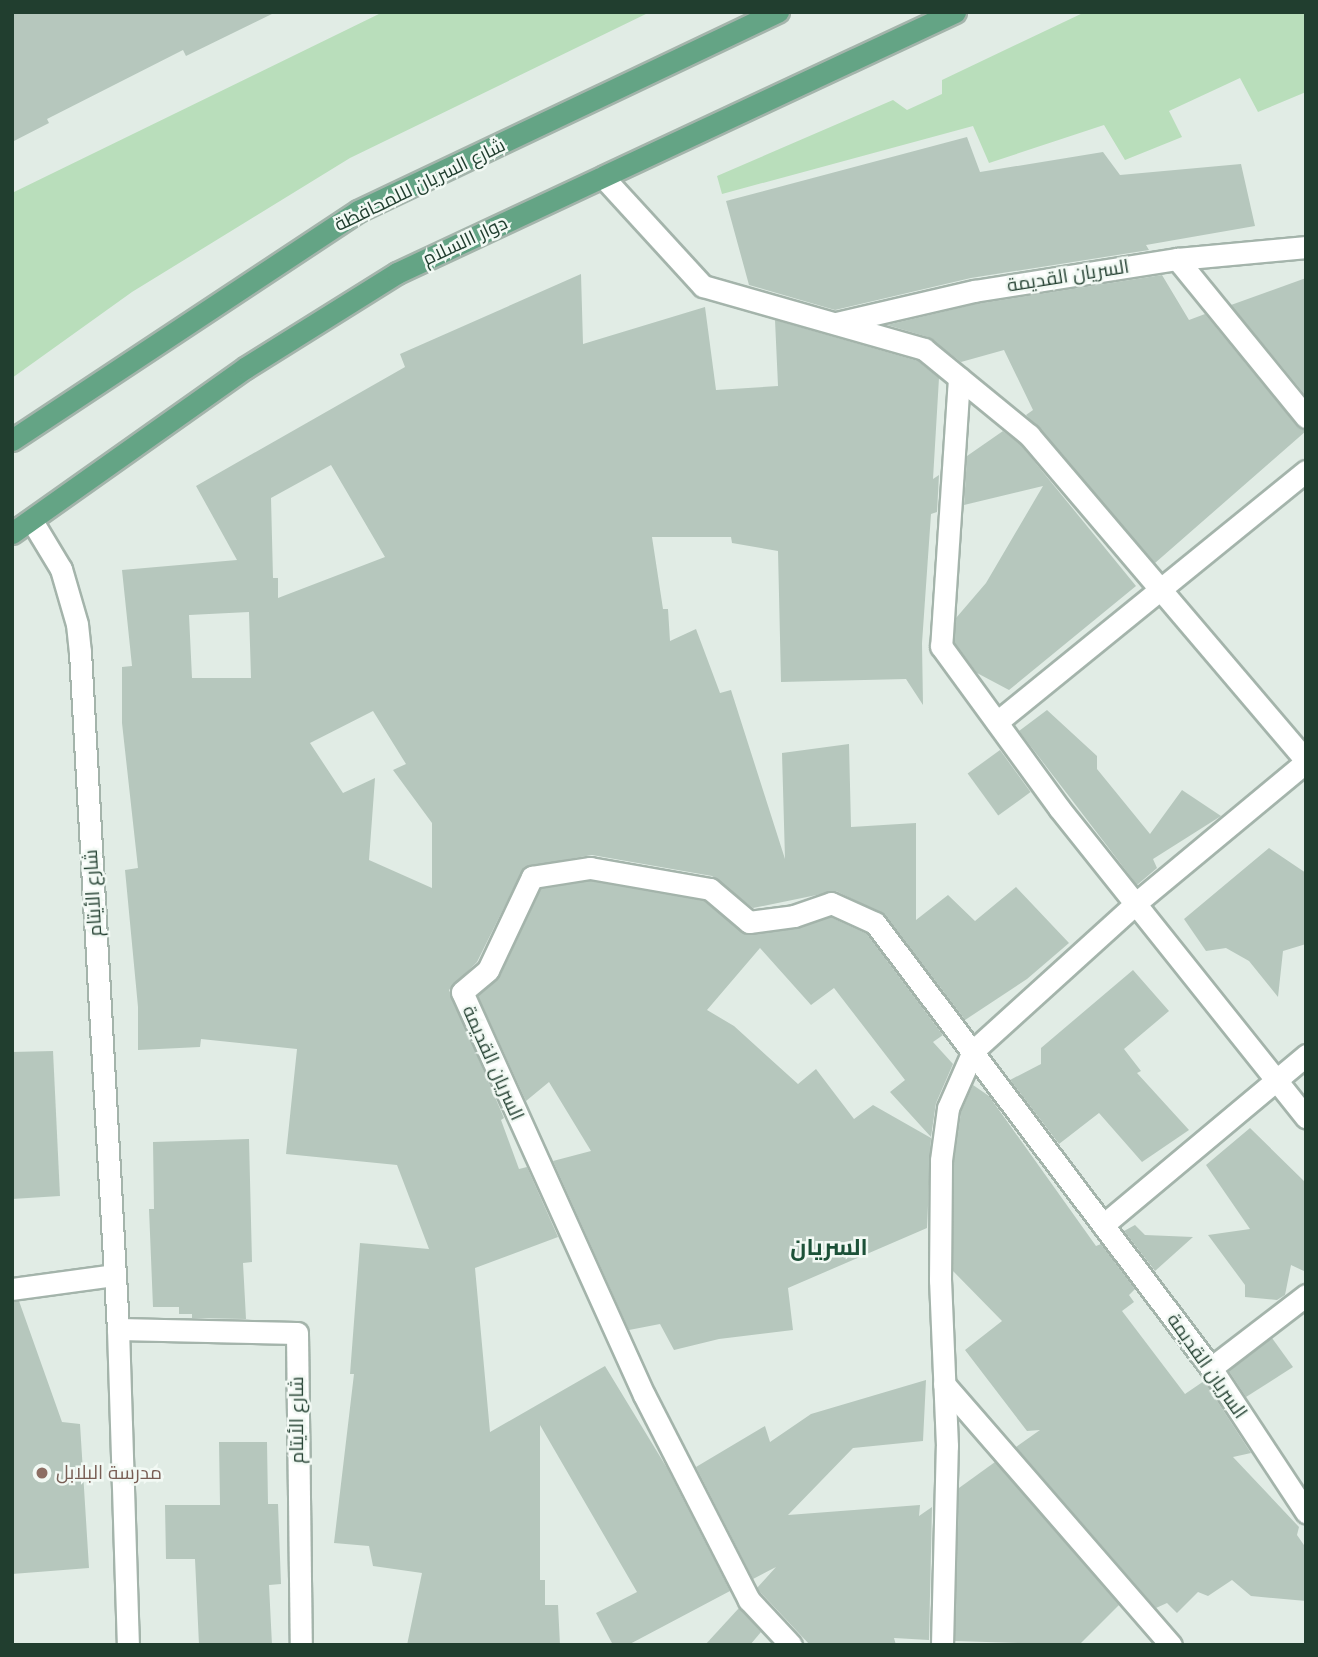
<!DOCTYPE html>
<html>
<head>
<meta charset="utf-8">
<style>
	body { margin:0 }
	#map { position:relative; width:1318px; height:1657px; overflow:hidden; background:#e1ece5; font-family:"Open Sans",Cairo,sans-serif }
	div>[style] { position:absolute }
	[style*='--x'] { left:calc(var(--x)*1px); top:calc(var(--y)*1px); width:calc(var(--w)*1px); rotate:calc(var(--a)*1deg) }
	.green>* { inset:0; background:#b9debb }
	.building>* { inset:0; background:#b6c7bd; transform-origin:0 0 }
	.roads { filter:drop-shadow(2px 0 #a4b4ab) drop-shadow(-2px 0 #a4b4ab) drop-shadow(0 2px #a4b4ab) drop-shadow(0 -2px #a4b4ab) }
	.minor>* { height:21px; margin:-10.5px; padding:0 10.5px; transform-origin:10.5px; border-radius:10.5px; background:#fff }
	.major>* { height:21px; margin:-10.5px; padding:0 10.5px; transform-origin:10.5px; border-radius:10.5px; background:#64a485 }
	.dots>* { width:19px; height:19px; translate:-50% -50%; box-sizing:border-box; border:4px solid #f2f9f4; border-radius:50% }
	span { translate:-50% -50%; white-space:nowrap; text-align:center; line-height:1.15; -webkit-text-stroke:5px #f2f9f4; paint-order:stroke }
	.street-label { font-size:19px; color:#213e2f }
	.education-label { font-size:19px; color:#785e54 }
	.left { translate:0 -50%; text-align:left }
	.quarter-label { font-size:23px; color:#1c5138; font-weight:700 }
	.frame { position:absolute; inset:0; border:14px solid #213e2f; pointer-events:none }
</style>
</head>
<body>
<div id="map">
	<div class="green">
		<i style="clip-path:polygon(383px 12px,650px 12px,350px 158px,132px 292px,12px 378px,12px 193px)"></i>
		<i style="clip-path:polygon(1085px 12px,1306px 12px,1306px 92px,1258px 112px,1240px 78px,1169px 111px,1182px 137px,1125px 160px,1104px 125px,989px 163px,973px 126px,722px 194px,717px 176px,893px 100px,907px 110px,942px 94px,942px 80px)"></i>
	</div>
	<div class="building">
		<i style="clip-path:polygon(12px 12px,276px 12px,186px 56px,183px 50px,47px 119px,49px 123px,12px 142px)"></i>
		<i style="clip-path:polygon(967px 137px,980px 172px,1103px 152px,1120px 175px,1241px 164px,1255px 226px,1146px 245px,1149px 250px,971px 278px,835px 310px,749px 285px,726px 201px)"></i>
		<i style="clip-path:polygon(evenodd,581px 274px,583px 344px,705px 307px,716px 390px,778px 386px,775px 320px,918px 361px,939px 378px,933px 479px,939px 475px,937px 512px,931px 514px,922px 643px,923px 705px,906px 679px,781px 682px,778px 551px,732px 543px,731px 537px,652px 537px,663px 609px,668px 609px,670px 641px,696px 629px,720px 693px,731px 690px,785px 859px,782px 753px,849px 744px,851px 827px,916px 823px,916px 920px,948px 895px,975px 921px,1016px 887px,1069px 943px,1027px 979px,965px 1020px,885px 915px,836px 891px,753px 908px,712px 876px,592px 855px,524px 867px,477px 962px,449px 990px,504px 1118px,501px 1120px,519px 1169px,527px 1167px,558px 1237px,475px 1268px,490px 1432px,605px 1366px,667px 1468px,730px 1591px,628px 1645px,613px 1645px,596px 1613px,637px 1592px,540px 1425px,540px 1580px,545px 1580px,545px 1605px,558px 1605px,560px 1645px,407px 1645px,422px 1573px,373px 1566px,369px 1546px,334px 1543px,354px 1374px,350px 1374px,360px 1243px,429px 1249px,397px 1165px,286px 1154px,297px 1049px,201px 1039px,200px 1047px,138px 1050px,138px 1007px,125px 870px,138px 868px,122px 723px,122px 667px,132px 666px,122px 570px,237px 560px,196px 486px,405px 367px,400px 354px,581px 274px,331px 465px,385px 557px,278px 598px,278px 578px,273px 578px,271px 498px,331px 465px,581px 274px,249px 612px,251px 678px,192px 678px,189px 615px,249px 612px,581px 274px,373px 711px,406px 764px,393px 770px,432px 823px,432px 888px,369px 860px,375px 778px,343px 793px,310px 743px,373px 711px)"></i>
		<i style="clip-path:polygon(1162px 275px,1189px 320px,1205px 314px,1296px 425px,1306px 431px,1155px 563px,1026px 415px,1033px 410px,1004px 350px,961px 362px,928px 337px,887px 325px,976px 304px)"></i>
		<i style="clip-path:polygon(1306px 278px,1306px 396px,1231px 305px)"></i>
		<i style="clip-path:polygon(1003px 431px,1020px 444px,1136px 586px,1009px 690px,977px 673px,954px 642px,956px 618px,986px 583px,1043px 486px,964px 505px,967px 456px)"></i>
		<i style="clip-path:polygon(1047px 710px,1097px 756px,1097px 769px,1150px 834px,1182px 790px,1221px 816px,1153px 859px,1157px 868px,1137px 885px,1019px 731px)"></i>
		<i style="left:1000px;top:750px;width:52px;height:40px;rotate:54deg"></i>
		<i style="clip-path:polygon(1269px 848px,1306px 873px,1306px 944px,1283px 951px,1278px 997px,1249px 961px,1226px 948px,1206px 951px,1184px 919px)"></i>
		<i style="clip-path:polygon(590px 881px,704px 901px,746px 935px,796px 929px,830px 917px,867px 934px,943px 1035px,933px 1042px,953px 1064px,936px 1103px,931px 1137px,890px 1092px,905px 1080px,834px 988px,811px 1005px,760px 948px,707px 1010px,734px 1026px,798px 1084px,816px 1069px,854px 1119px,873px 1105px,931px 1138px,927px 1228px,788px 1288px,793px 1330px,719px 1339px,674px 1350px,660px 1324px,629px 1330px,553px 1161px,591px 1151px,549px 1082px,526px 1101px,478px 996px,500px 976px,541px 889px)"></i>
		<i style="clip-path:polygon(1133px 970px,1169px 1011px,1124px 1049px,1141px 1071px,1137px 1073px,1189px 1130px,1142px 1162px,1099px 1113px,1059px 1144px,1010px 1080px,1041px 1064px,1041px 1048px)"></i>
		<i style="clip-path:polygon(53px 1051px,60px 1196px,12px 1199px,12px 1052px)"></i>
		<i style="clip-path:polygon(973px 1085px,989px 1096px,1096px 1246px,1101px 1244px,1135px 1289px,1129px 1295px,1134px 1302px,1122px 1311px,1185px 1394px,1204px 1381px,1251px 1453px,1233px 1457px,1299px 1527px,1297px 1535px,1306px 1548px,1306px 1601px,1251px 1596px,1232px 1580px,1208px 1596px,1198px 1592px,1177px 1613px,1167px 1603px,1156px 1608px,1016px 1447px,1040px 1430px,1027px 1431px,965px 1350px,1002px 1321px,953px 1271px,954px 1161px,961px 1112px)"></i>
		<i style="clip-path:polygon(1250px 1128px,1306px 1183px,1306px 1272px,1291px 1265px,1285px 1295px,1277px 1300px,1245px 1297px,1245px 1285px,1208px 1235px,1250px 1229px,1206px 1165px)"></i>
		<i style="clip-path:polygon(249px 1139px,252px 1262px,243px 1263px,246px 1319px,192px 1318px,192px 1314px,179px 1314px,179px 1307px,153px 1307px,149px 1209px,154px 1209px,153px 1142px)"></i>
		<i style="clip-path:polygon(1135px 1225px,1145px 1235px,1193px 1237px,1155px 1271px,1124px 1231px)"></i>
		<i style="clip-path:polygon(19px 1301px,62px 1422px,80px 1424px,89px 1568px,12px 1574px,12px 1302px)"></i>
		<i style="clip-path:polygon(1272px 1338px,1293px 1367px,1246px 1397px,1229px 1371px)"></i>
		<i style="clip-path:polygon(926px 1380px,923px 1441px,853px 1448px,788px 1515px,920px 1505px,919px 1516px,932px 1507px,929px 1640px,894px 1638px,896px 1645px,810px 1645px,760px 1592px,757px 1588px,776px 1567px,753px 1579px,696px 1467px,765px 1426px,770px 1442px,811px 1414px)"></i>
		<i style="clip-path:polygon(219px 1442px,267px 1442px,268px 1504px,278px 1504px,281px 1584px,269px 1585px,272px 1645px,199px 1645px,195px 1559px,166px 1559px,165px 1505px,220px 1505px)"></i>
		<i style="clip-path:polygon(995px 1462px,1119px 1605px,1079px 1645px,955px 1641px,959px 1488px)"></i>
		<i style="clip-path:polygon(739px 1608px,761px 1632px,750px 1645px,705px 1645px)"></i>
	</div>
	<div class="roads">
		<div class="minor">
			<i style="--x:603;--y:177;--w:148;--a:47.5"></i>
			<i style="--x:703;--y:286;--w:230;--a:15.9"></i>
			<i style="--x:924;--y:349;--w:136;--a:39.3"></i>
			<i style="--x:1029;--y:435;--w:427;--a:49.6"></i>
			<i style="--x:1177;--y:259;--w:204;--a:50.8"></i>
			<i style="--x:836;--y:323;--w:142;--a:-13.1"></i>
			<i style="--x:974;--y:291;--w:206;--a:-9"></i>
			<i style="--x:1177;--y:259;--w:130;--a:-5.3"></i>
			<i style="--x:959;--y:378;--w:269;--a:93.8"></i>
			<i style="--x:941;--y:646;--w:200;--a:53.9"></i>
			<i style="--x:1059;--y:808;--w:396;--a:51.4"></i>
			<i style="--x:32;--y:521;--w:56;--a:58.9"></i>
			<i style="--x:61;--y:569;--w:57;--a:73.8"></i>
			<i style="--x:77;--y:624;--w:28;--a:84"></i>
			<i style="--x:80;--y:652;--w:678;--a:86.79"></i>
			<i style="--x:118;--y:1329;--w:316;--a:88.2"></i>
			<i style="--x:997;--y:722;--w:398;--a:-39.1"></i>
			<i style="--x:1103;--y:1225;--w:265;--a:-39.9"></i>
			<i style="--x:12;--y:1289;--w:103;--a:-7.8"></i>
			<i style="--x:118;--y:1329;--w:179;--a:1.3"></i>
			<i style="--x:297;--y:1333;--w:312;--a:89.3"></i>
			<i style="--x:1211;--y:1368;--w:120;--a:-37.5"></i>
			<i style="--x:944;--y:1384;--w:346;--a:49"></i>
			<i style="--x:791;--y:1645;--w:62;--a:-133"></i>
			<i style="--x:749;--y:1600;--w:230;--a:-117.1"></i>
			<i style="--x:644;--y:1395;--w:442;--a:-114.3"></i>
			<i style="--x:462;--y:992;--w:34;--a:-40"></i>
			<i style="--x:488;--y:970;--w:103;--a:-64.7"></i>
			<i style="--x:532;--y:877;--w:59;--a:-8.8"></i>
			<i style="--x:590;--y:868;--w:122;--a:9.9"></i>
			<i style="--x:710;--y:889;--w:51;--a:40.2"></i>
			<i style="--x:749;--y:922;--w:45;--a:-7.6"></i>
			<i style="--x:794;--y:916;--w:39;--a:-19"></i>
			<i style="--x:831;--y:903;--w:48;--a:24.4"></i>
			<i style="--x:875;--y:923;--w:558;--a:52.95"></i>
			<i style="--x:1211;--y:1368;--w:173;--a:56.6"></i>
			<i style="--x:942;--y:1645;--w:199;--a:-88.6"></i>
			<i style="--x:947;--y:1446;--w:166;--a:-92.4"></i>
			<i style="--x:940;--y:1280;--w:120;--a:-89.5"></i>
			<i style="--x:941;--y:1160;--w:52;--a:-82.3"></i>
			<i style="--x:948;--y:1108;--w:62;--a:-66.3"></i>
			<i style="--x:973;--y:1051;--w:220;--a:-42.2"></i>
			<i style="--x:1136;--y:903;--w:221;--a:-39.7"></i>
		</div>
		<div class="major">
			<i style="--x:12;--y:440;--w:415;--a:-33.5"></i>
			<i style="--x:358;--y:211;--w:465;--a:-25.4"></i>
			<i style="--x:12;--y:533;--w:286;--a:-35.3"></i>
			<i style="--x:245;--y:368;--w:179;--a:-32"></i>
			<i style="--x:397;--y:273;--w:616;--a:-25.07"></i>
		</div>
	</div>
	<div class="dots">
		<i style="left:42px;top:1473px;background:#8d6e63"></i>
	</div>
	<div class="street-label">
		<span style="left:420px;top:185px;rotate:-26deg">شارع السريان لللمحافظة</span>
		<span style="left:465px;top:241px;rotate:-25deg">دوار االسلام</span>
		<span style="left:1068px;top:276px;rotate:-9deg">السريان القديمة</span>
		<span style="left:93px;top:893px;rotate:-93deg">شارع الأيتام</span>
		<span style="left:493px;top:1063px;rotate:66deg">السريان القديمة</span>
		<span style="left:1207px;top:1366px;rotate:55deg">السريان القديمة</span>
		<span style="left:297px;top:1420px;rotate:-90deg">شارع الأيتام</span>
	</div>
	<div class="education-label">
		<span class="left" style="left:56px;top:1473px">مدرسة البلابل</span>
	</div>
	<div class="quarter-label">
		<span style="left:829px;top:1246px">السريان</span>
	</div>
	<div class="frame"></div>
</div>
</body>
</html>
